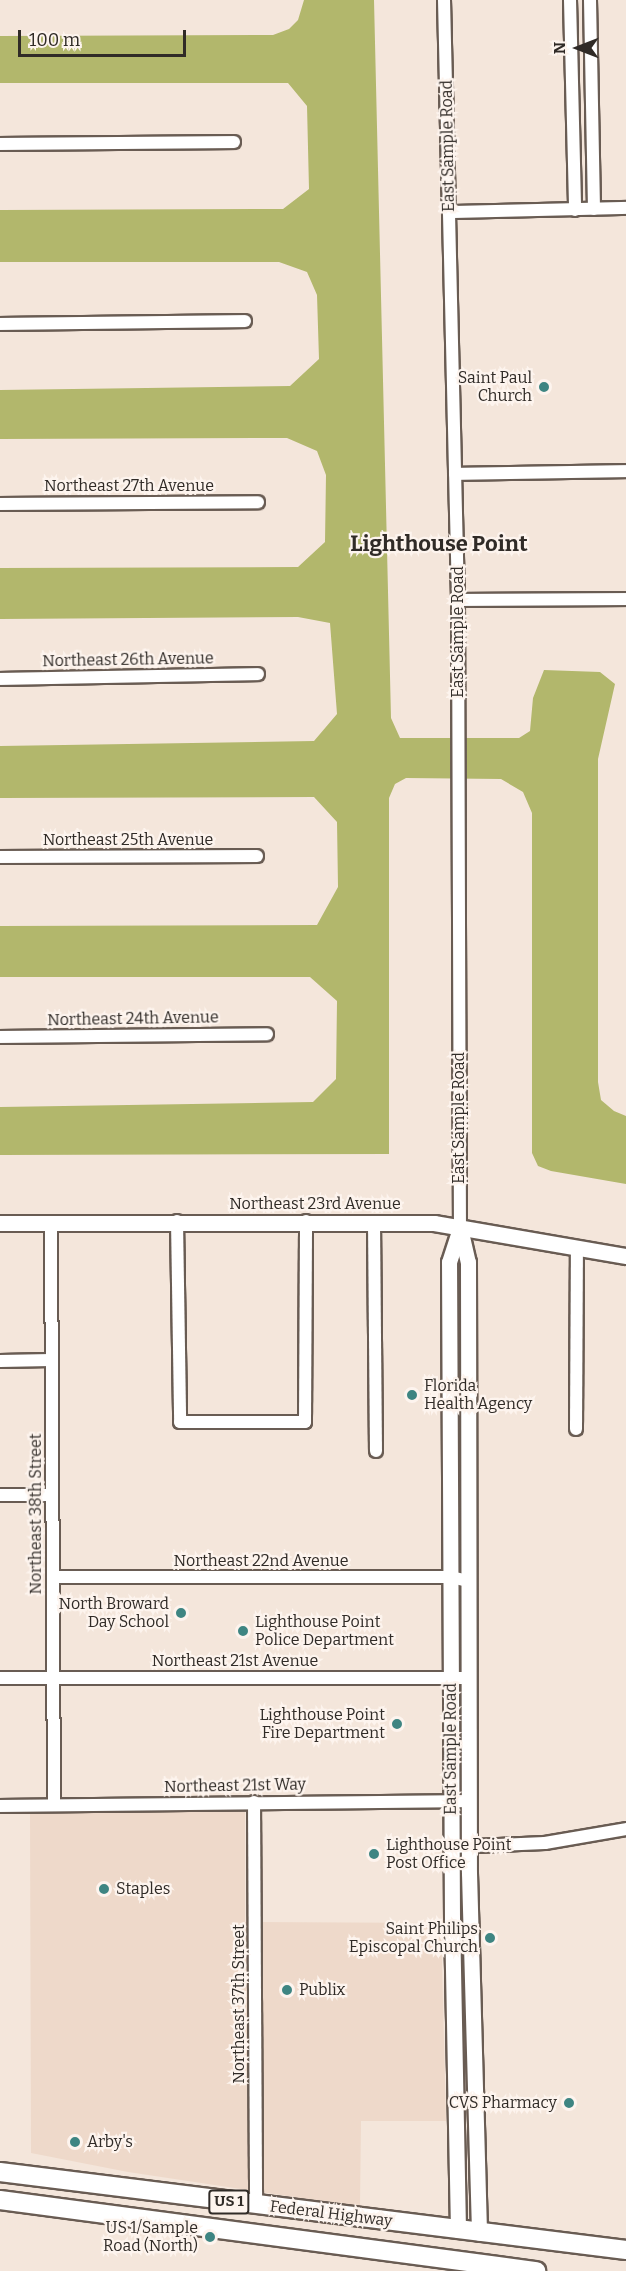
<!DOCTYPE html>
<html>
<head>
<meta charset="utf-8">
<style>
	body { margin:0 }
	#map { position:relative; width:626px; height:2271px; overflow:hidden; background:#f4e6db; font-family:Bitter,serif }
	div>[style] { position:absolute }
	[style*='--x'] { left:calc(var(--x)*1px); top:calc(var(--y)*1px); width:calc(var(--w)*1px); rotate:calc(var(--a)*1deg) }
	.built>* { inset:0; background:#eed9ca }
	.water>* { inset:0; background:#b2b76c }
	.roads { filter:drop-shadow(2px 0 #695c53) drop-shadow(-2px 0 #695c53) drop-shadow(0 2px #695c53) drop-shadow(0 -2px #695c53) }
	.minor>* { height:12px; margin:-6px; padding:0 6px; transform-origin:6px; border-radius:6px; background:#fff }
	.tertiary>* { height:15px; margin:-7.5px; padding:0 7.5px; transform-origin:7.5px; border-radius:7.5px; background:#fff }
	.primary>* { height:18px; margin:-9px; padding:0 9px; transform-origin:9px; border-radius:9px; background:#fff }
	.dots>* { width:16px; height:16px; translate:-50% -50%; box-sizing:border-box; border:3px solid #fdf4ee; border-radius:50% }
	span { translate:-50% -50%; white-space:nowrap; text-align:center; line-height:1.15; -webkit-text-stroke:4.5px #fdf4ee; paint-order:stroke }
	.shield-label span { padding:2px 4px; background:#fdf4ee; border:2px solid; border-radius:4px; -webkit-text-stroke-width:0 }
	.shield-label { font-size:15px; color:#302b27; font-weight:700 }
	.street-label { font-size:16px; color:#302b27 }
	.poi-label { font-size:16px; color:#302b27 }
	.right { translate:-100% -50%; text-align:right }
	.left { translate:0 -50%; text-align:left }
	.district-label { font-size:22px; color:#302b27; font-weight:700 }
	.north { position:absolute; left:548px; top:18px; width:60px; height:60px; -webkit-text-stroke:4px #fdf4ee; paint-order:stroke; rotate:270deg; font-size:16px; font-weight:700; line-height:24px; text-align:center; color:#302b27 }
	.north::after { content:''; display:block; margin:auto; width:21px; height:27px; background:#302b27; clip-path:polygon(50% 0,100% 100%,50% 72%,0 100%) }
	.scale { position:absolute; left:18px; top:30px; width:168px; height:27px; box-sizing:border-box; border:3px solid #302b27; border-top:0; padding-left:8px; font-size:18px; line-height:21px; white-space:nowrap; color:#302b27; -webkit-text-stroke:4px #fdf4ee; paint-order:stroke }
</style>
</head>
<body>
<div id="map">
	<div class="built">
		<i style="clip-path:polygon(30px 1809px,245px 1809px,245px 1922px,441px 1923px,446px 2121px,361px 2121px,360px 2207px,128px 2172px,31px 2153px)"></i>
	</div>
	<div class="water">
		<i style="clip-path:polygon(304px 0,374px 0,391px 718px,400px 738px,519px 738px,530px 731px,533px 698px,544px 670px,600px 672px,615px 684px,598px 759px,598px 1082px,601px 1100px,614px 1111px,626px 1116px,626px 1184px,551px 1171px,538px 1166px,532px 1153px,532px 813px,523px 792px,501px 779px,406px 778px,395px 784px,389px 798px,389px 1154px,0 1155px,0 1107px,313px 1102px,336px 1079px,337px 1001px,310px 977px,0 977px,0 926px,317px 925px,338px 887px,337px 822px,314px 797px,0 798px,0 746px,314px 741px,337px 714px,330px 623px,298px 617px,0 619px,0 568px,298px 567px,325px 542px,326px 475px,317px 451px,287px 438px,0 439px,0 390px,290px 386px,319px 359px,317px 295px,307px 272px,279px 262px,0 262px,0 210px,283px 209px,309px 189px,307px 106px,288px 83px,0 83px,0 36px,273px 35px,289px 29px,298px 20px)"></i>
	</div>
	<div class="roads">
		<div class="minor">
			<i style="--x:444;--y:0;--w:600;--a:88.66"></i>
			<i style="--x:458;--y:600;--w:628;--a:89.82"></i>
			<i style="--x:570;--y:0;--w:210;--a:88.6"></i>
			<i style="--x:590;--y:0;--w:209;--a:88.9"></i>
			<i style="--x:0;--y:144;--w:234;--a:-0.5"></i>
			<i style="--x:449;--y:212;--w:177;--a:-1.3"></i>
			<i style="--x:0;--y:324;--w:245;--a:-0.7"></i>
			<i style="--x:455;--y:474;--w:171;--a:-1"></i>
			<i style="--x:0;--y:504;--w:258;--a:-0.4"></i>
			<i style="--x:458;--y:600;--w:168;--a:-0.3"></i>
			<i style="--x:0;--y:679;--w:258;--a:-1.1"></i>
			<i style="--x:0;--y:857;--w:257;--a:-0.2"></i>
			<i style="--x:0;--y:1037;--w:267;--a:-0.6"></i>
			<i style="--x:177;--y:1221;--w:201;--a:89.1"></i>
			<i style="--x:180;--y:1422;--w:125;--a:0"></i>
			<i style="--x:305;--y:1422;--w:201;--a:-89.7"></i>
			<i style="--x:51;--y:1222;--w:583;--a:89.71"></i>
			<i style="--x:374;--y:1222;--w:229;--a:89.5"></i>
			<i style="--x:0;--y:1361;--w:51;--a:-1.1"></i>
			<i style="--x:576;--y:1429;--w:182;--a:-89.7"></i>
			<i style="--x:0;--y:1495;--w:52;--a:0"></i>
			<i style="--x:53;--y:1577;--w:398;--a:0"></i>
			<i style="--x:451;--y:1577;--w:18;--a:13"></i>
			<i style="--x:0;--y:1678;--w:469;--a:0"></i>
			<i style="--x:254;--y:1802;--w:403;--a:89.7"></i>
			<i style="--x:0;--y:1806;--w:470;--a:-0.6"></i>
			<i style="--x:451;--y:1847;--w:94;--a:-2.4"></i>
			<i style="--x:545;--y:1843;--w:82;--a:-9.8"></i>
		</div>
		<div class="tertiary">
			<i style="--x:0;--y:1223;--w:434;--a:0"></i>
			<i style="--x:434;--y:1223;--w:195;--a:9.8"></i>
			<i style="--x:460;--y:1228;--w:35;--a:77"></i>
			<i style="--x:468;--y:1262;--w:611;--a:89.91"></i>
			<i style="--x:469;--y:1873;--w:360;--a:88.4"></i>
			<i style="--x:458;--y:2230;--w:312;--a:-91.1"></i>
			<i style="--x:452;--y:1918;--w:656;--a:-90.26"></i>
			<i style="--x:449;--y:1262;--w:36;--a:-72"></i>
		</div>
		<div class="primary">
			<i style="--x:0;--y:2172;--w:631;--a:7.1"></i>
			<i style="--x:0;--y:2200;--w:541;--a:7.55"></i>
		</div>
	</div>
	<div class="dots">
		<i style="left:544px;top:387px;background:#3e8582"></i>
		<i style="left:412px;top:1395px;background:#3e8582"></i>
		<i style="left:181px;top:1613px;background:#3e8582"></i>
		<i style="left:243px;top:1631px;background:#3e8582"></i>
		<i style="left:397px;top:1724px;background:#3e8582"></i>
		<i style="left:374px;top:1854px;background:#3e8582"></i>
		<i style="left:104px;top:1889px;background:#3e8582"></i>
		<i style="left:490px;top:1938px;background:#3e8582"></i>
		<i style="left:287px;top:1990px;background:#3e8582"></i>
		<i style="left:569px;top:2103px;background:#3e8582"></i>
		<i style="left:75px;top:2142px;background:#3e8582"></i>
		<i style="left:210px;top:2237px;background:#3e8582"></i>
	</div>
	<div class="shield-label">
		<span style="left:229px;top:2202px">US 1</span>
	</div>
	<div class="street-label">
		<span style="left:448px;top:146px;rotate:-91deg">East Sample Road</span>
		<span style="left:129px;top:486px">Northeast 27th Avenue</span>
		<span style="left:458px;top:632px;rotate:-90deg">East Sample Road</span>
		<span style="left:128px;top:660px;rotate:-1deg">Northeast 26th Avenue</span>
		<span style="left:128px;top:840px">Northeast 25th Avenue</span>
		<span style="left:133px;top:1019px;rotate:-1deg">Northeast 24th Avenue</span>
		<span style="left:459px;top:1118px;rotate:-90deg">East Sample Road</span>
		<span style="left:315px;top:1204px">Northeast 23rd Avenue</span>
		<span style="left:36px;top:1514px;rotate:-90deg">Northeast 38th Street</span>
		<span style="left:261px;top:1561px">Northeast 22nd Avenue</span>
		<span style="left:235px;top:1661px">Northeast 21st Avenue</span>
		<span style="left:451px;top:1749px;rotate:-90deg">East Sample Road</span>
		<span style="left:235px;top:1786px;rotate:-1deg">Northeast 21st Way</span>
		<span style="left:239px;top:2004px;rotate:-90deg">Northeast 37th Street</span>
		<span style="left:331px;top:2214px;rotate:7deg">Federal Highway</span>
	</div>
	<div class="poi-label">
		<span class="right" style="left:532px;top:387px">Saint Paul<br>Church</span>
		<span class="left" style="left:424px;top:1395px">Florida<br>Health Agency</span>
		<span class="right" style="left:169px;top:1613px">North Broward<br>Day School</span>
		<span class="left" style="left:255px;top:1631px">Lighthouse Point<br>Police Department</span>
		<span class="right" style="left:385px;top:1724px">Lighthouse Point<br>Fire Department</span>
		<span class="left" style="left:386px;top:1854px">Lighthouse Point<br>Post Office</span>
		<span class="left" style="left:116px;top:1889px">Staples</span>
		<span class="right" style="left:478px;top:1938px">Saint Philips<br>Episcopal Church</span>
		<span class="left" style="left:299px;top:1990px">Publix</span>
		<span class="right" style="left:557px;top:2103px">CVS Pharmacy</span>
		<span class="left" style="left:87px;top:2142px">Arby's</span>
		<span class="right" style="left:198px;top:2237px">US 1/Sample<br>Road (North)</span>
	</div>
	<div class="district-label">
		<span style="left:439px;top:544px">Lighthouse Point</span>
	</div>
	<div class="north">N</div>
	<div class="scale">100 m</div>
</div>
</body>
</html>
